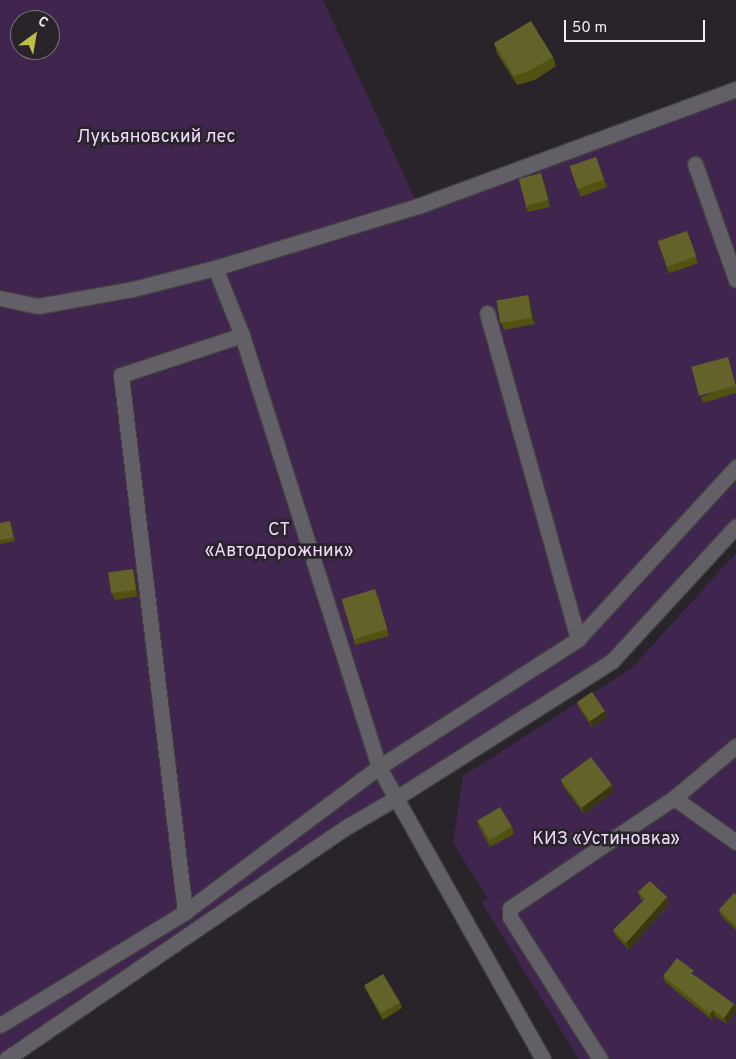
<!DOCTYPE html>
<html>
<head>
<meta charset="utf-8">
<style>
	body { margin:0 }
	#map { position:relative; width:736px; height:1059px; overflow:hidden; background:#28242a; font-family:Overpass,sans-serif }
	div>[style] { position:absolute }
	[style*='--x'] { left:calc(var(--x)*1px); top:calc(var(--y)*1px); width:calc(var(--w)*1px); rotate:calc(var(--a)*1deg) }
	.green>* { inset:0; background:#40264e }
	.roads { filter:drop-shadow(1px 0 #423f44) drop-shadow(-1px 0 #423f44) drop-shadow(0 1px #423f44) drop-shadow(0 -1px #423f44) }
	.minor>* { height:15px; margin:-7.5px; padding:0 7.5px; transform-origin:7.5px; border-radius:7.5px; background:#635f66 }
	.wall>* { inset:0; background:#515211; transform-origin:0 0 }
	.shaded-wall>* { inset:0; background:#393811 }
	.building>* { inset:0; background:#626229; transform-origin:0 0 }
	span { translate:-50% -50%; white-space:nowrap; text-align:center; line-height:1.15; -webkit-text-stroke:5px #28242a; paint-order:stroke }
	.park-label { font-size:18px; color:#f0dafe }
	.north { position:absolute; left:10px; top:10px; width:50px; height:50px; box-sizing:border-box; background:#28242a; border:1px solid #78747a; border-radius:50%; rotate:32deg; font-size:14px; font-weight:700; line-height:20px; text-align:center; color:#efedf1 }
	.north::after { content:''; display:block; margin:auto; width:18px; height:22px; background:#bcbf44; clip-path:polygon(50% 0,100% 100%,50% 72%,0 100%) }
	.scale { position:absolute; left:564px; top:20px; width:141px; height:22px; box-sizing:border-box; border:2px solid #efedf1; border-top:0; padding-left:6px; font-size:15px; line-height:18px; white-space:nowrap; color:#efedf1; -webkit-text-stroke:4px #28242a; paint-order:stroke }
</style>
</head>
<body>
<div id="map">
	<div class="green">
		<i style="clip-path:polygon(evenodd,0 0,323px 0,417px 203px,183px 272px,38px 303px,0 295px,0 0,20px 20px,50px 20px,50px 50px,20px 50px,20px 20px)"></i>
		<i style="clip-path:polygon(736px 90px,736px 526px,612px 661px,0 1059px,0 302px,38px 310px,217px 271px)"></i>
		<i style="clip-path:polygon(736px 553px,736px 1059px,579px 1059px,482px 903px,488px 898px,453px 843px,463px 776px,632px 668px)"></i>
	</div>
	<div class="roads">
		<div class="minor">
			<i style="--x:695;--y:164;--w:123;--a:70.5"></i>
			<i style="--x:0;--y:298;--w:39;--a:12"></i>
			<i style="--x:38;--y:306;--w:97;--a:-10.1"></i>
			<i style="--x:133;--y:289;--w:85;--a:-14.4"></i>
			<i style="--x:215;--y:268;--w:212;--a:-17"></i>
			<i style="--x:418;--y:206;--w:339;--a:-20.2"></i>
			<i style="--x:487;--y:313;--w:338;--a:74.4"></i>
			<i style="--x:674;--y:798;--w:76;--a:35.4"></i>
			<i style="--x:185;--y:912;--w:242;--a:-36.8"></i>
			<i style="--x:379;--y:767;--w:237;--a:-32.7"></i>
			<i style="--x:578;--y:639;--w:234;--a:-47.4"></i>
			<i style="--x:0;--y:1025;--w:217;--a:-31.4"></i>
			<i style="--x:185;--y:912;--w:541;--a:-96.8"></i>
			<i style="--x:121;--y:375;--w:127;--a:-18.3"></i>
			<i style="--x:6;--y:1059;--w:414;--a:-34.3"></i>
			<i style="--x:348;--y:826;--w:56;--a:-30.3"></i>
			<i style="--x:396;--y:798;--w:35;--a:-119"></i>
			<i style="--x:379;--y:767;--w:453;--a:-107.6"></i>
			<i style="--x:242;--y:335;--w:72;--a:-111.9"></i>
			<i style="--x:543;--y:1059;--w:300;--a:-119.4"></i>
			<i style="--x:396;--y:798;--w:256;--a:-32.4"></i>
			<i style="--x:612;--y:661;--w:183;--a:-47.4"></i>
			<i style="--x:600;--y:1059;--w:168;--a:-122.4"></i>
			<i style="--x:510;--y:917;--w:9;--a:-90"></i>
			<i style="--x:510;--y:908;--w:197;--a:-33.9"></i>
			<i style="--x:674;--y:798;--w:81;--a:-40"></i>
		</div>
	</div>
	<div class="wall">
		<i style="clip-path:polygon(494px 43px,553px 57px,556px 66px,535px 80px,517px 85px,497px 53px)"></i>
		<i style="left:596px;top:157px;width:32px;height:28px;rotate:70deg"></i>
		<i style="clip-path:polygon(544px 180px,550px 207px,528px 212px,525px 206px)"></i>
		<i style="left:687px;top:231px;width:34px;height:31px;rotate:71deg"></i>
		<i style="clip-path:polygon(528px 295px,530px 302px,535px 324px,504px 330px,502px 324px)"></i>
		<i style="clip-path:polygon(736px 383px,736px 393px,703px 403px,701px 397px)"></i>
		<i style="clip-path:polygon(0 523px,11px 524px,15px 541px,0 544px)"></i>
		<i style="clip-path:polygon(135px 575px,138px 596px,115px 600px,112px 594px)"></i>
		<i style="clip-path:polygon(378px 596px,389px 636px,355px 645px,353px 639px)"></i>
		<i style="clip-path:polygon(577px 702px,605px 711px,607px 717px,592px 727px,579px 708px)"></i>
		<i style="clip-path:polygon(561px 780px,614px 791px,584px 814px,563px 786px)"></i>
		<i style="clip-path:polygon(477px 820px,512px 827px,514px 834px,490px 847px,479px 827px)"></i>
		<i style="clip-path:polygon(638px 892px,667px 897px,669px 904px,629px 950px,616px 936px,613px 930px,643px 901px,641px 899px)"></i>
		<i style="clip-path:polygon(736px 894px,736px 930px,721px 916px,719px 910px)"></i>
		<i style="clip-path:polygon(663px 976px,696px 976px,734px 1004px,736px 1008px,736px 1011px,727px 1024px,715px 1016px,712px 1020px,665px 982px)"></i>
		<i style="clip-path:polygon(364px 986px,400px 1002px,402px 1008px,383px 1020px,367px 992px)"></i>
	</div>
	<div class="shaded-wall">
		<i style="clip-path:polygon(541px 173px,544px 180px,550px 207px,548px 200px)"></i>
		<i style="clip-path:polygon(528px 295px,530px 302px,535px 324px,532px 318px)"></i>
		<i style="clip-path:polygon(133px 569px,135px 575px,138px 596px,136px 590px)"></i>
		<i style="clip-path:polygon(605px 711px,607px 717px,592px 727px,590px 721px)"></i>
		<i style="clip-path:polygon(612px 785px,614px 791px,584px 814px,582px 807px)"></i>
		<i style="clip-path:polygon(667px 897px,669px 904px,629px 950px,626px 943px)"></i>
		<i style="clip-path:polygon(734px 1004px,736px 1008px,736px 1011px,727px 1024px,724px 1018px)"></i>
		<i style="clip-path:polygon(713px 1010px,715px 1016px,712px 1020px,710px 1014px)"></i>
	</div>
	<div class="building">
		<i style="clip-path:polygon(531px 21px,553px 57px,531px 70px,514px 76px,494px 43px)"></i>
		<i style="left:596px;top:157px;width:24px;height:28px;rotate:71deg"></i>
		<i style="left:541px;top:173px;width:28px;height:23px;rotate:75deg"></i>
		<i style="left:687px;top:231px;width:27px;height:31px;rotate:70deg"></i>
		<i style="left:528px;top:295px;width:23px;height:32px;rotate:80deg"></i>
		<i style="left:728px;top:357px;width:30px;height:38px;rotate:75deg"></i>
		<i style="clip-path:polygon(10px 521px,13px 538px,0 540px,0 523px)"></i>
		<i style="left:133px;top:569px;width:21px;height:25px;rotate:82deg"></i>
		<i style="left:375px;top:589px;width:42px;height:35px;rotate:73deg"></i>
		<i style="left:592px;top:692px;width:23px;height:18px;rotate:56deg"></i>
		<i style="left:591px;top:757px;width:35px;height:38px;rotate:53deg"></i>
		<i style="left:500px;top:807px;width:23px;height:26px;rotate:59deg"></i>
		<i style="clip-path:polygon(650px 881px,667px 897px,626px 943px,613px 930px,645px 899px,638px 892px)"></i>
		<i style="clip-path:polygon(734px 893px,736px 894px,736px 926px,719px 910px)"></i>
		<i style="clip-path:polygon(677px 958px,694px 971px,691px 973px,734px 1004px,724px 1018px,713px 1010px,710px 1014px,663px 976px)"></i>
		<i style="left:383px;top:974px;width:33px;height:22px;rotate:59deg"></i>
	</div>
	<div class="park-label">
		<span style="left:156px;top:138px">Лукьяновский лес</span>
		<span style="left:279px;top:542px">СТ<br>«Автодорожник»</span>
		<span style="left:606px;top:840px">КИЗ «Устиновка»</span>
	</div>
	<div class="north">С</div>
	<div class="scale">50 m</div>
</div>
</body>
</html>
